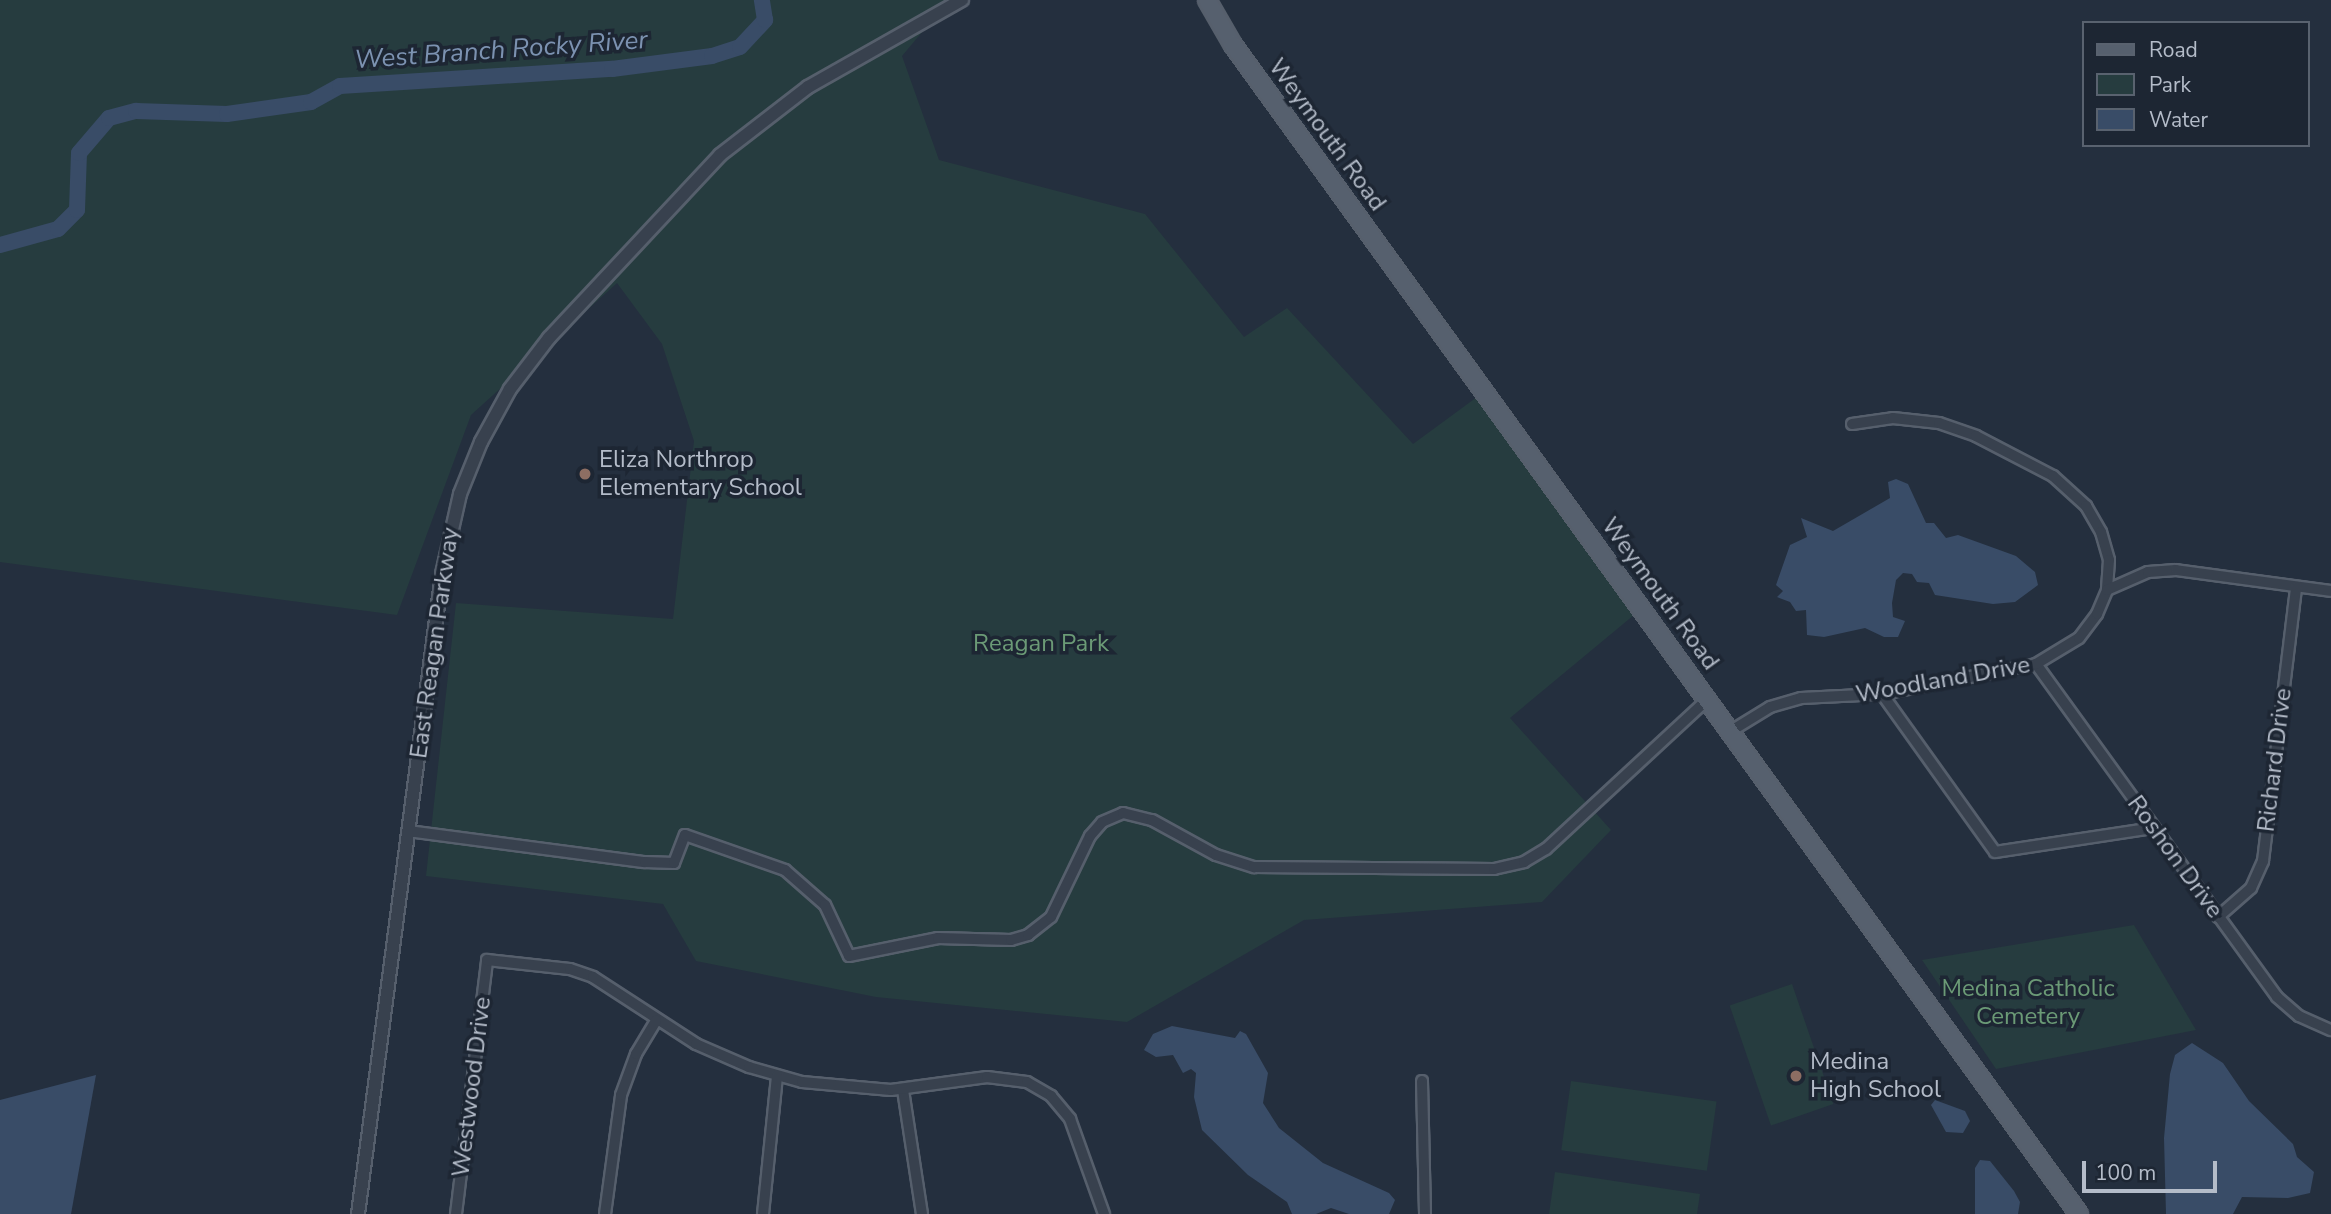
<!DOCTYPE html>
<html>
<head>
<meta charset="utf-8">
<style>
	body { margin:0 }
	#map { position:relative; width:2331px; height:1214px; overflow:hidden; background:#242f3e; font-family:"Nunito Sans",sans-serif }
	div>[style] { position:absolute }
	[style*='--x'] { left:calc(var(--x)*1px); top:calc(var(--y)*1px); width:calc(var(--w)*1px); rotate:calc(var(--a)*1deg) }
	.green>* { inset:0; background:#263c3f; transform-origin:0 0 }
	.water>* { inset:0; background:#394c67 }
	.river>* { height:16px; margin:-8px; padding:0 8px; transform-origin:8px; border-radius:8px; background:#394c67 }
	.roads { filter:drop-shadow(2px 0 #565f6c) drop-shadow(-2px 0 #565f6c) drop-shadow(0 2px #565f6c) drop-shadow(0 -2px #565f6c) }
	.minor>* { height:10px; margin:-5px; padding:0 5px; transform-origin:5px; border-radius:5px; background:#38414e }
	.tertiary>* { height:12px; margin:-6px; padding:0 6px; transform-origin:6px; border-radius:6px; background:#38414e }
	.primary>* { height:16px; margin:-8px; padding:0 8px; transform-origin:8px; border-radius:8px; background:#56606e }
	.dots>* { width:19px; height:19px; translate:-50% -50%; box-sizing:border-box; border:4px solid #1d2633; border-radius:50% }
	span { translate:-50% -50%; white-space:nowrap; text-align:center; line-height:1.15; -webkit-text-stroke:7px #1d2633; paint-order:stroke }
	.street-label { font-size:24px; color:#b4bcc9 }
	.poi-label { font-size:24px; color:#b4bcc9 }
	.left { translate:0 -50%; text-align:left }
	.park-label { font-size:24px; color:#6b9a76 }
	.water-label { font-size:26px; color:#7c92b1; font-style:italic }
	.legend { position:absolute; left:2082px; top:21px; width:228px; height:126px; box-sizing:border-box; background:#1d2633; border:2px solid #59626f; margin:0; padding:9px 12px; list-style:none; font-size:21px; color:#b4bcc9 }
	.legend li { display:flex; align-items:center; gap:14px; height:35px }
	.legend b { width:35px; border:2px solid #59626f }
	.scale { position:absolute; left:2082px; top:1161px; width:135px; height:32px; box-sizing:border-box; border:4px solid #b4bcc9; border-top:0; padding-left:9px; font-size:21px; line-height:24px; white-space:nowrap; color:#b4bcc9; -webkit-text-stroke:5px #1d2633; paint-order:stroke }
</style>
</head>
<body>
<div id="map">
	<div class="green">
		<i style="clip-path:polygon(0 0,949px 0,902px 56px,939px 160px,1145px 214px,1244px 337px,1287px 308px,1413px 444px,1477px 397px,1634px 615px,1510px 718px,1611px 830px,1542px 902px,1304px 920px,1127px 1022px,876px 997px,696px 961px,663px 904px,426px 876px,456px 603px,673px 619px,694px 441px,662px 344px,617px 283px,471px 415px,397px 615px,0 562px)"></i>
		<i style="clip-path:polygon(2134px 925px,2196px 1030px,1996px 1069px,1922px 960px)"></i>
		<i style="left:1792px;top:984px;width:127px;height:66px;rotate:71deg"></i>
		<i style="left:1571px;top:1081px;width:147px;height:70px;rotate:8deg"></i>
		<i style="clip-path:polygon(1555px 1172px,1700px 1194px,1697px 1214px,1549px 1214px)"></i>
	</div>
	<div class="water">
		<i style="clip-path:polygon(1896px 479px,1908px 484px,1926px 523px,1934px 523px,1946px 538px,1958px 535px,2016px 556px,2035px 572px,2038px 585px,2015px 602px,1993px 604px,1935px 595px,1929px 583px,1917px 582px,1912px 574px,1903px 573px,1896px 580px,1892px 603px,1893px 617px,1905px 621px,1898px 637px,1884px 637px,1865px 628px,1824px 637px,1807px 635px,1806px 610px,1796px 611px,1790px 602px,1777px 597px,1783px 591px,1776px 585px,1790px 545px,1807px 537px,1801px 518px,1833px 531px,1890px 498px,1888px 482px)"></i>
		<i style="clip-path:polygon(1172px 1026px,1235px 1038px,1240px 1031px,1246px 1034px,1268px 1073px,1263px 1103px,1279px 1128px,1323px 1163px,1389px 1193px,1395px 1200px,1389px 1214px,1349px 1214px,1331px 1208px,1316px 1214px,1292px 1214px,1287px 1202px,1248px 1175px,1202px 1130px,1194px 1097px,1196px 1073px,1191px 1069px,1183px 1073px,1173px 1055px,1156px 1057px,1144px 1050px,1153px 1034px)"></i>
		<i style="clip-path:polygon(2192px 1043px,2223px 1063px,2249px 1101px,2293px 1144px,2297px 1157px,2314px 1172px,2310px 1193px,2288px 1198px,2242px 1197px,2233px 1214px,2166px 1214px,2164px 1138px,2170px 1074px,2175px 1055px)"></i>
		<i style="clip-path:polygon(96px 1075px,71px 1214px,0 1214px,0 1100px)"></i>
		<i style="clip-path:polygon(1935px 1100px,1965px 1111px,1970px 1121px,1963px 1133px,1946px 1132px,1931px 1105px)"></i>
		<i style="clip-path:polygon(1980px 1160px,1990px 1161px,2014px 1191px,2020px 1202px,2018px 1214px,1975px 1214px,1975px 1168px)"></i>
	</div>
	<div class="river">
		<i style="--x:0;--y:245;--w:60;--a:-15.4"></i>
		<i style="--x:58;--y:229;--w:27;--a:-45"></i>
		<i style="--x:77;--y:210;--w:57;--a:-88"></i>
		<i style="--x:79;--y:153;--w:46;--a:-49.4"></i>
		<i style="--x:109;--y:118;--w:28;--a:-15"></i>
		<i style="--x:136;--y:111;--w:91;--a:1.9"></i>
		<i style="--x:227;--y:114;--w:85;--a:-8.1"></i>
		<i style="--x:311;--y:102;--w:33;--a:-29"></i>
		<i style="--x:340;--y:86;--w:273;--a:-3.6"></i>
		<i style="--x:612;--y:69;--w:101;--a:-7.4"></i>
		<i style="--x:712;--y:56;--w:29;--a:-18"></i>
		<i style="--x:740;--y:47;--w:37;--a:-47"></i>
		<i style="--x:765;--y:20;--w:20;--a:-99"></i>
	</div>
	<div class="roads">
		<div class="minor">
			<i style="--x:1852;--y:424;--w:41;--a:-8.3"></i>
			<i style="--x:1893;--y:418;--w:46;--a:6.2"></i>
			<i style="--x:1939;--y:423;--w:39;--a:19"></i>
			<i style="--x:1976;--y:436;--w:87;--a:27.5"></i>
			<i style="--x:2053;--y:476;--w:45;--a:42.3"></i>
			<i style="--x:2086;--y:506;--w:30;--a:60"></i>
			<i style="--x:2101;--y:532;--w:29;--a:74"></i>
			<i style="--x:2109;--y:560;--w:30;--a:94"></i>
			<i style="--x:2036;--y:664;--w:411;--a:54.1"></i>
			<i style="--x:2277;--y:997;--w:29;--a:41"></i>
			<i style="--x:2299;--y:1016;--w:35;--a:24"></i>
			<i style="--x:1882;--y:694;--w:194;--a:54.4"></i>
			<i style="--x:1995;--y:852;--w:161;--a:-8.6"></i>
			<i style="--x:1731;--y:731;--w:46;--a:-31.6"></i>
			<i style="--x:1770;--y:707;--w:32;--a:-16"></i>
			<i style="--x:1801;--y:698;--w:81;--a:-2.8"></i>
			<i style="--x:1882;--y:694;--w:157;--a:-11"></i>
			<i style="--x:2036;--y:664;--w:50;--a:-31.2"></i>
			<i style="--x:2079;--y:638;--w:30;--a:-53"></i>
			<i style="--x:2097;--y:614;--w:26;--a:-67"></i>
			<i style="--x:2107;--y:590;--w:45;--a:-23.7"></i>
			<i style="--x:2148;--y:572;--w:28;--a:-4"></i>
			<i style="--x:2176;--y:570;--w:156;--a:7.7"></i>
			<i style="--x:408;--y:831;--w:239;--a:7.5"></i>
			<i style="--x:645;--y:862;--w:29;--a:2"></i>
			<i style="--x:674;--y:863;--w:30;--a:-69"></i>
			<i style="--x:685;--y:835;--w:106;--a:19.3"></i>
			<i style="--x:785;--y:870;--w:53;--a:41.2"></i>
			<i style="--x:825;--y:905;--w:56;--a:64.8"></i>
			<i style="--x:849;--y:956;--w:91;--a:-11.4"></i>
			<i style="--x:938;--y:938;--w:73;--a:1.6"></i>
			<i style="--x:1011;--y:940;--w:18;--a:-16"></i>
			<i style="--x:1028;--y:935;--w:29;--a:-38"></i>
			<i style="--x:1051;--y:917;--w:90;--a:-64.3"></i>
			<i style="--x:1090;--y:836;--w:18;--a:-49"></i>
			<i style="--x:1102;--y:822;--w:23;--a:-23"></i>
			<i style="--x:1123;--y:813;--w:30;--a:14"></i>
			<i style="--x:1152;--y:820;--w:73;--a:28.7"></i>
			<i style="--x:1216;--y:855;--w:40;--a:18"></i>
			<i style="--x:1254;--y:867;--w:240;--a:0.5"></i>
			<i style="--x:1494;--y:869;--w:31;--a:-13"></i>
			<i style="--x:1524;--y:862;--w:26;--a:-31"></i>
			<i style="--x:1546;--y:849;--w:221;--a:-42.8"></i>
			<i style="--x:2218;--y:917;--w:44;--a:-41.3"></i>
			<i style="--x:2251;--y:888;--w:30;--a:-66"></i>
			<i style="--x:2263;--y:861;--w:276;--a:-83.1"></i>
			<i style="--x:1422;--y:1081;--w:133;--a:88.7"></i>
			<i style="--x:903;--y:1090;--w:125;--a:81.3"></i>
			<i style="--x:456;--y:1214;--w:256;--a:-83"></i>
			<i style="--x:487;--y:960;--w:83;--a:6.2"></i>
			<i style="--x:570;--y:969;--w:24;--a:19"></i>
			<i style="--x:593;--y:977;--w:123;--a:33"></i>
			<i style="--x:696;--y:1044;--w:58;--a:23.5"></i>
			<i style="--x:749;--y:1067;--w:55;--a:15.8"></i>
			<i style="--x:802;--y:1082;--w:89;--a:5.1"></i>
			<i style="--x:891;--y:1090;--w:97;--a:-7.7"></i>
			<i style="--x:987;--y:1077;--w:40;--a:7.1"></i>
			<i style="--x:1027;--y:1082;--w:28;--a:30"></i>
			<i style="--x:1051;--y:1096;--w:30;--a:50"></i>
			<i style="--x:1070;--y:1119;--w:101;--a:70.3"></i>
			<i style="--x:605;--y:1214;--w:120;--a:-82.3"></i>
			<i style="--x:621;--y:1095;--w:44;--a:-69.9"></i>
			<i style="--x:636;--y:1054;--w:39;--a:-59"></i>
			<i style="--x:763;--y:1214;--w:139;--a:-84.2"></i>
		</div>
		<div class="tertiary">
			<i style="--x:358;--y:1214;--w:645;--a:-82.52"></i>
			<i style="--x:442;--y:574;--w:82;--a:-77.3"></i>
			<i style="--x:460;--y:494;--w:56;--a:-68"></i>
			<i style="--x:481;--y:442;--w:60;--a:-61.3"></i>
			<i style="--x:510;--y:389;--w:64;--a:-52.6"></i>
			<i style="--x:549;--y:338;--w:250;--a:-46.9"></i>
			<i style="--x:720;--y:155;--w:111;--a:-37.7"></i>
			<i style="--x:808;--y:87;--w:177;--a:-29.5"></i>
		</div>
		<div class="primary">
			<i style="--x:1207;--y:0;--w:52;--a:60"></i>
			<i style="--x:1233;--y:45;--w:1443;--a:54.11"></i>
		</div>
	</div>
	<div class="dots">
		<i style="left:585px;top:474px;background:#8d6e63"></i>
		<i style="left:1796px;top:1076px;background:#8d6e63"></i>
	</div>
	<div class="street-label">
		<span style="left:1327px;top:135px;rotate:54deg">Weymouth Road</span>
		<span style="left:1660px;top:594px;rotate:54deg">Weymouth Road</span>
		<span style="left:435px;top:643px;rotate:-82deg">East Reagan Parkway</span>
		<span style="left:1943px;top:680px;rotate:-10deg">Woodland Drive</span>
		<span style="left:2275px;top:760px;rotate:-83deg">Richard Drive</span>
		<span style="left:2175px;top:857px;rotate:54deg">Roshon Drive</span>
		<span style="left:472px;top:1087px;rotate:-83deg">Westwood Drive</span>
	</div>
	<div class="poi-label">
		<span class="left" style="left:599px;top:474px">Eliza Northrop<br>Elementary School</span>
		<span class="left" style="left:1810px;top:1076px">Medina<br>High School</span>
	</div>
	<div class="park-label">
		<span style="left:1041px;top:644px">Reagan Park</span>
		<span style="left:2028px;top:1003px">Medina Catholic<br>Cemetery</span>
	</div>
	<div class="water-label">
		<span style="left:501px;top:50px;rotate:-4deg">West Branch Rocky River</span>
	</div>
	<ul class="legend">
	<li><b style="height:9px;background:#56606e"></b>Road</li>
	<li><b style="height:19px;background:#263c3f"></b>Park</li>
	<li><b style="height:19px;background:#394c67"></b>Water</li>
	</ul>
	<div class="scale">100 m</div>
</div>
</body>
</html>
